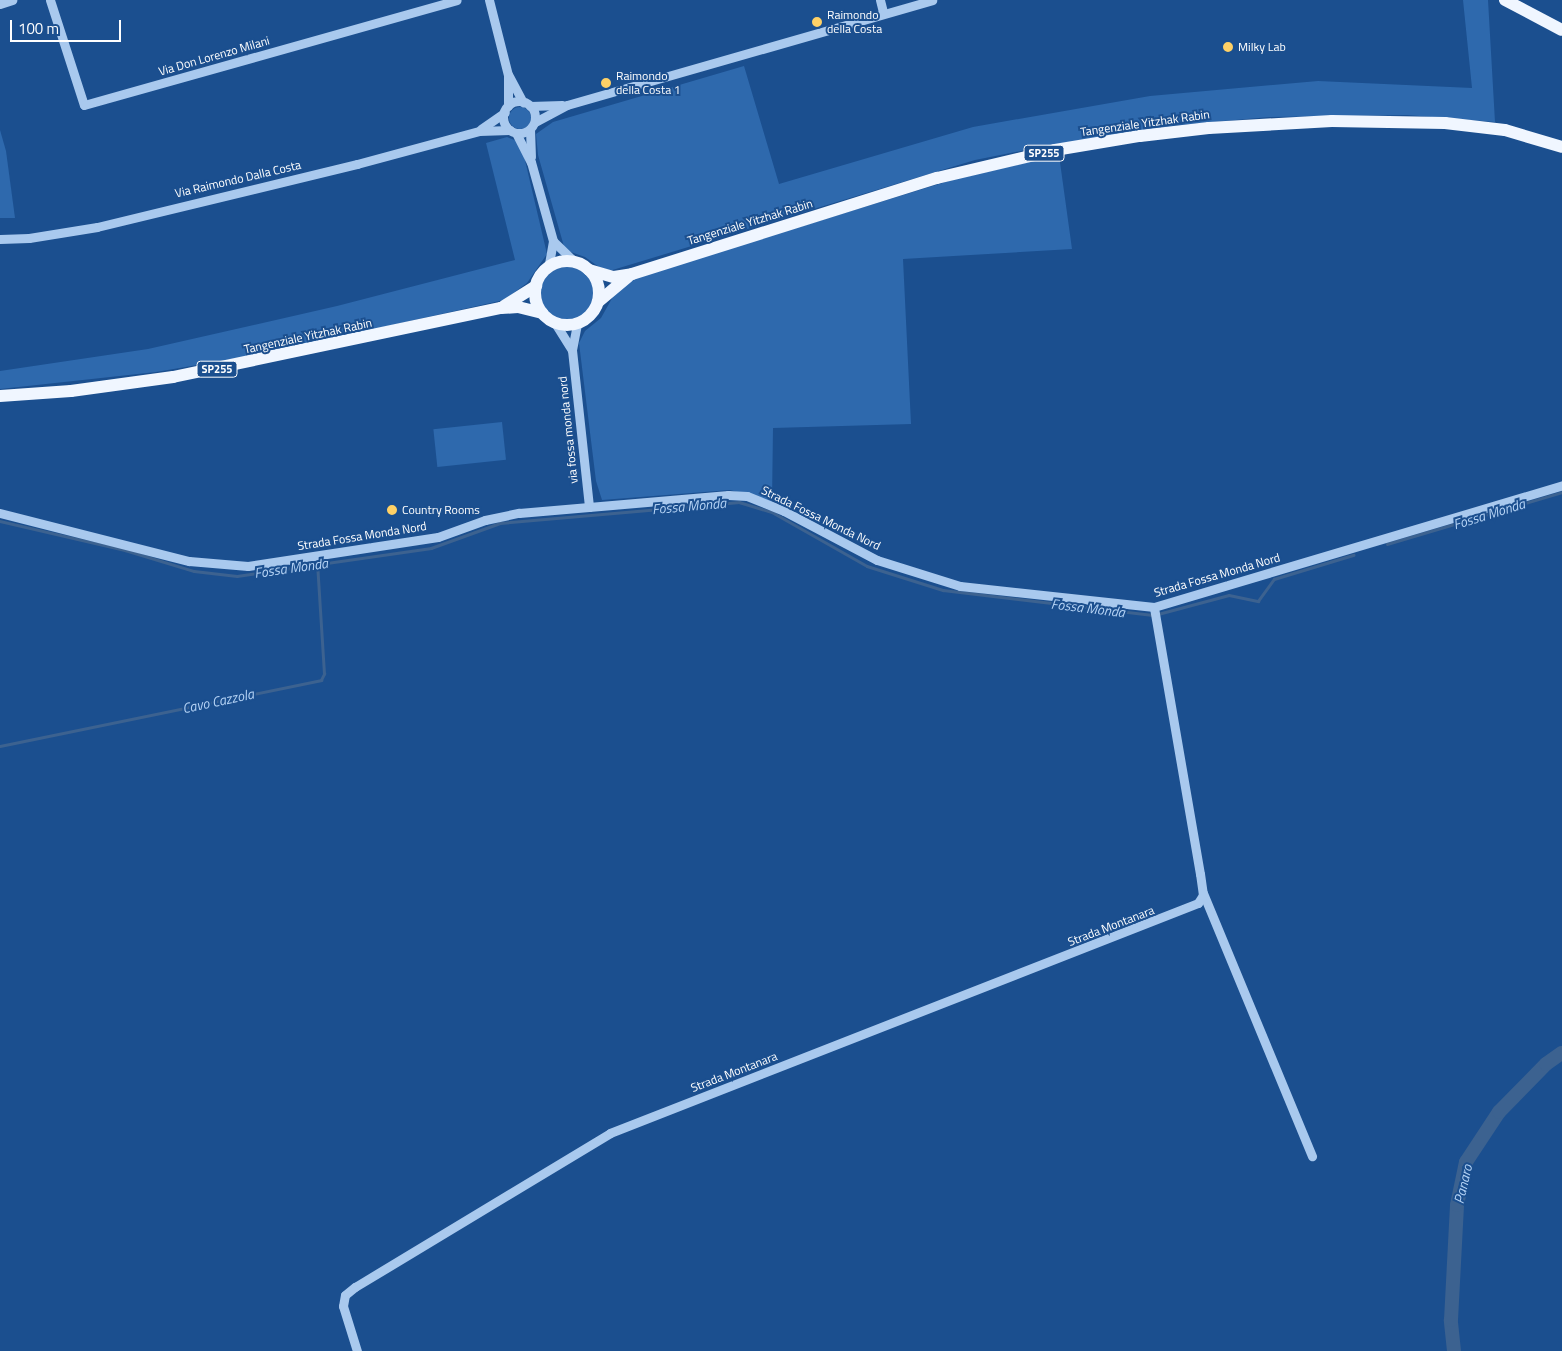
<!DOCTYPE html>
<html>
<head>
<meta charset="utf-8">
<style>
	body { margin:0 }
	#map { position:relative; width:1562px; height:1351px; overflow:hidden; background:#1b4f8f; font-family:"Titillium Web",sans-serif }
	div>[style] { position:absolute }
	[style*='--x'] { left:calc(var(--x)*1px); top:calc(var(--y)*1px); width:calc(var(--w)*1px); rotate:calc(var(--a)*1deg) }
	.green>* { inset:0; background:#2e69ad; transform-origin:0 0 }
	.round { border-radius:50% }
	.stream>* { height:2.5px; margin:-1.25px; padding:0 1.25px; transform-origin:1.25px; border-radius:1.25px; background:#3c6290 }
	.river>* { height:14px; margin:-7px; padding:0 7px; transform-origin:7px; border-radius:7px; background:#3c6290 }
	.minor>* { height:9px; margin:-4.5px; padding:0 4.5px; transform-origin:4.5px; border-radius:4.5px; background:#a9c9ee }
	.minor>.ring { margin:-4.5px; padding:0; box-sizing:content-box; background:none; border:9px solid #a9c9ee; border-radius:50% }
	.major>* { height:12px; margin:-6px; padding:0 6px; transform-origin:6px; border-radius:6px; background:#f0f6ff }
	.major>.ring { margin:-6px; padding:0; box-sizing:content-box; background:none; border:12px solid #f0f6ff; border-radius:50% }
	.dots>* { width:14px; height:14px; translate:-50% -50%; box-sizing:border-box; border:2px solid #1b4f8f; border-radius:50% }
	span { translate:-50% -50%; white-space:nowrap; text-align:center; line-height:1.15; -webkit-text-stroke:4px #1b4f8f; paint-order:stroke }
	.shield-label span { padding:1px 4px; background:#1b4f8f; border:1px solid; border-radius:4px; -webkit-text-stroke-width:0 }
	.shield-label { font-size:11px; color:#fff; font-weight:700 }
	.poi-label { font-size:12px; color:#fff }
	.left { translate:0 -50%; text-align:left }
	.street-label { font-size:12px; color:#fff }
	.water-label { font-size:14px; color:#b5d3f5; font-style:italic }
	.scale { position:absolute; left:10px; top:20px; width:111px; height:22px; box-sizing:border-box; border:2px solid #fff; border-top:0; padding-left:6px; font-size:15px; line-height:18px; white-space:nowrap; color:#fff; -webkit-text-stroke:4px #1b4f8f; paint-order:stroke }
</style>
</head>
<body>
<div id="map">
	<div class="green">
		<i style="clip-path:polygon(1463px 0,1488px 0,1495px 122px,1407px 115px,1270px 117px,1178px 125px,1057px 144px,975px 160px,606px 272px,585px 257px,565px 250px,538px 155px,536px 134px,553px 122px,744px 66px,779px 184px,973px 127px,1150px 96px,1318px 81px,1472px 88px)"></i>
		<i class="round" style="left:509px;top:107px;width:22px;height:22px"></i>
		<i style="clip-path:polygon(0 130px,6px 151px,15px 218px,0 218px)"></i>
		<i style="clip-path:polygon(507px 137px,517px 141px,524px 156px,547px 254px,527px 283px,504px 300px,262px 354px,156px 372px,0 389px,0 371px,148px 349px,337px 306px,515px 260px,486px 143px)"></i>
		<i style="clip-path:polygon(1059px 155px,1072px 249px,903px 259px,911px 424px,773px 428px,772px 502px,730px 490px,602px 500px,596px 481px,579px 343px,585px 331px,601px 318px,615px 293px,634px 278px,952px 180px)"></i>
		<i class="round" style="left:540px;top:267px;width:54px;height:54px"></i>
		<i style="left:502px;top:422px;width:38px;height:69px;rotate:84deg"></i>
	</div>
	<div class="stream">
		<i style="--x:0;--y:521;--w:128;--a:13.1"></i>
		<i style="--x:125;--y:550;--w:72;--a:16.9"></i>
		<i style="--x:194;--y:571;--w:43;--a:6.6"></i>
		<i style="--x:237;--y:576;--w:196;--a:-8.2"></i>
		<i style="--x:431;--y:548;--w:73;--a:-19.9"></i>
		<i style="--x:500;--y:523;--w:240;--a:-5"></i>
		<i style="--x:739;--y:502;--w:34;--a:17"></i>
		<i style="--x:772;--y:512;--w:109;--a:29.6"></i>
		<i style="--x:867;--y:566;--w:80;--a:17.5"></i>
		<i style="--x:943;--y:590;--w:211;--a:6.8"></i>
		<i style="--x:1387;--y:544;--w:183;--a:-16.5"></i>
		<i style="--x:1158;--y:614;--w:73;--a:-15"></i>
		<i style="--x:1229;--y:595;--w:30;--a:12"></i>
		<i style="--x:1258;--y:601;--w:27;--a:-54"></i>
		<i style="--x:1274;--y:579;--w:83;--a:-16.9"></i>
		<i style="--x:0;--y:746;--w:328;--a:-11.6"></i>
		<i style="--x:321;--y:680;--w:7;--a:-63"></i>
		<i style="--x:324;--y:674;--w:110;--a:-93.6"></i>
	</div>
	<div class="river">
		<i style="--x:1454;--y:1351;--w:31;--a:-96"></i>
		<i style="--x:1451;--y:1320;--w:115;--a:-87"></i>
		<i style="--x:1457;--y:1205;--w:44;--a:-78.2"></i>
		<i style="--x:1466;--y:1162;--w:60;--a:-56.6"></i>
		<i style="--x:1499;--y:1112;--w:67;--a:-45.6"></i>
		<i style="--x:1546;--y:1064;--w:19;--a:-35"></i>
	</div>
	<div class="minor">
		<i style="--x:50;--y:0;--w:110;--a:72.1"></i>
		<i style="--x:84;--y:105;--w:387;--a:-15.7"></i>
		<i style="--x:489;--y:0;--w:77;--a:75.8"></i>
		<i style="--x:508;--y:75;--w:31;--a:90"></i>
		<i style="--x:880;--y:0;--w:12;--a:76"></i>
		<i style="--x:0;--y:4;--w:13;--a:-18"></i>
		<i style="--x:509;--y:76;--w:30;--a:62"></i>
		<i class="ring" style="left:503px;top:101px;width:23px;height:23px"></i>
		<i style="--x:530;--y:106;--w:32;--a:-2"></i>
		<i style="--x:535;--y:122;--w:36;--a:-28"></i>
		<i style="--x:567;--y:105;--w:380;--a:-16"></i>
		<i style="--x:481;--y:129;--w:29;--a:-35"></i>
		<i style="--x:530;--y:129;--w:28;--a:88"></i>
		<i style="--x:516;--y:133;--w:33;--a:63"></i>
		<i style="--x:531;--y:162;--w:82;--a:74.4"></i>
		<i style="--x:553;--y:241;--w:27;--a:100"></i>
		<i style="--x:0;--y:239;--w:29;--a:-2"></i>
		<i style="--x:29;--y:238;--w:69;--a:-9.2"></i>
		<i style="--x:97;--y:227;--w:268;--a:-13.6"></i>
		<i style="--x:357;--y:164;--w:126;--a:-15.1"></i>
		<i style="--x:479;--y:131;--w:31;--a:-2"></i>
		<i style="--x:553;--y:241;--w:30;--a:44"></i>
		<i style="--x:555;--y:323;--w:32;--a:58"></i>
		<i style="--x:577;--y:324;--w:26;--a:101"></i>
		<i style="--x:572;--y:350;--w:158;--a:83.8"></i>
		<i style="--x:0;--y:513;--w:195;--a:14.3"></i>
		<i style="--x:189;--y:561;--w:59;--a:4.8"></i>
		<i style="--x:248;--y:566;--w:192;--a:-8.7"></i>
		<i style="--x:438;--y:537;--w:50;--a:-19.9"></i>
		<i style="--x:485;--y:520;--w:35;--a:-12"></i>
		<i style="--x:519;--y:513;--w:210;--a:-4.9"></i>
		<i style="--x:728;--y:495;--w:19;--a:3"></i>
		<i style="--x:747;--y:496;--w:40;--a:22"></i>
		<i style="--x:784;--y:511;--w:105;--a:27.8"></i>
		<i style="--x:877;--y:560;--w:87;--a:17.4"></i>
		<i style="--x:960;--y:586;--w:195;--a:6.2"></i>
		<i style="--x:1154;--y:607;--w:426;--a:-16.6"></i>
		<i style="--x:1203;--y:893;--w:285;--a:67.5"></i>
		<i style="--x:357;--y:1351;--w:47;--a:-107.3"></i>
		<i style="--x:343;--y:1306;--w:11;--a:-80"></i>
		<i style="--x:345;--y:1295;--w:13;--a:-39"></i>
		<i style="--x:355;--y:1287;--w:298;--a:-31.1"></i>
		<i style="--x:610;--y:1133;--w:631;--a:-21.36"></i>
		<i style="--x:1198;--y:903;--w:9;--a:-58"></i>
		<i style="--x:1203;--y:895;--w:21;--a:-98"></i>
		<i style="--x:1200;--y:874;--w:271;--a:-99.8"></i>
	</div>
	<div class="major">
		<i style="--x:1505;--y:0;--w:64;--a:27.8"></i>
		<i class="ring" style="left:535px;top:261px;width:52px;height:52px"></i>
		<i style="--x:589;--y:270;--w:26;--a:16"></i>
		<i style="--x:614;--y:277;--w:18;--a:-9"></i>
		<i style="--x:632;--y:274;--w:320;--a:-17.5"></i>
		<i style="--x:937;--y:178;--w:121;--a:-13.3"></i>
		<i style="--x:1055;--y:150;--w:86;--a:-9.4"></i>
		<i style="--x:1140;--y:136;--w:69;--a:-6.6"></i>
		<i style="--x:1209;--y:128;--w:123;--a:-3.3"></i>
		<i style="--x:1332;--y:121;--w:113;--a:1"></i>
		<i style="--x:1445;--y:123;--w:60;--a:6.7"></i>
		<i style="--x:1505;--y:130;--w:59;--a:16.6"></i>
		<i style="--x:598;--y:302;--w:39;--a:-40"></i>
		<i style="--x:504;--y:306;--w:38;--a:-32"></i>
		<i style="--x:0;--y:396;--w:71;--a:-4"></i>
		<i style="--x:71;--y:391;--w:103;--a:-7.8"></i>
		<i style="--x:173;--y:377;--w:335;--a:-11.9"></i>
		<i style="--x:501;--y:308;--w:17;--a:-3"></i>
		<i style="--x:518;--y:307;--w:25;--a:14"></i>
	</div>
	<div class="dots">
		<i style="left:817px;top:22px;background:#ffd166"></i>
		<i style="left:1228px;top:47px;background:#ffd166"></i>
		<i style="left:606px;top:83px;background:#ffd166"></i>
		<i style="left:392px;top:510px;background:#ffd166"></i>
	</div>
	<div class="shield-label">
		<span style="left:1044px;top:153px">SP255</span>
		<span style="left:217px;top:369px">SP255</span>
	</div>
	<div class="poi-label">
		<span class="left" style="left:827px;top:22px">Raimondo<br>della Costa</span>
		<span class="left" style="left:1238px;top:47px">Milky Lab</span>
		<span class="left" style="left:616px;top:83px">Raimondo<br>della Costa 1</span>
		<span class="left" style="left:402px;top:510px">Country Rooms</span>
	</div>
	<div class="street-label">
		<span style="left:214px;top:56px;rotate:-16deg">Via Don Lorenzo Milani</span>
		<span style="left:1145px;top:123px;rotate:-8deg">Tangenziale Yitzhak Rabin</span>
		<span style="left:238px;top:179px;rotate:-13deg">Via Raimondo Dalla Costa</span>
		<span style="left:750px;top:222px;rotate:-17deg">Tangenziale Yitzhak Rabin</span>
		<span style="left:308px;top:336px;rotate:-12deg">Tangenziale Yitzhak Rabin</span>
		<span style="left:568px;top:430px;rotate:-96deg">via fossa monda nord</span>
		<span style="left:821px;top:518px;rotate:26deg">Strada Fossa Monda Nord</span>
		<span style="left:362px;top:536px;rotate:-9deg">Strada Fossa Monda Nord</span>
		<span style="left:1217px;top:575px;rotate:-16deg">Strada Fossa Monda Nord</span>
		<span style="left:1111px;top:926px;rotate:-21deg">Strada Montanara</span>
		<span style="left:734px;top:1072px;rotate:-21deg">Strada Montanara</span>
	</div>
	<div class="water-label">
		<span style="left:689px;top:506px;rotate:-5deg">Fossa Monda</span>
		<span style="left:1489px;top:514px;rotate:-17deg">Fossa Monda</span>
		<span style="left:291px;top:568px;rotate:-8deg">Fossa Monda</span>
		<span style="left:1088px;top:608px;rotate:7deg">Fossa Monda</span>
		<span style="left:218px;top:701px;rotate:-12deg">Cavo Cazzola</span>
		<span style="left:1463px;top:1184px;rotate:-77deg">Panaro</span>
	</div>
	<div class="scale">100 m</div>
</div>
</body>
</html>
